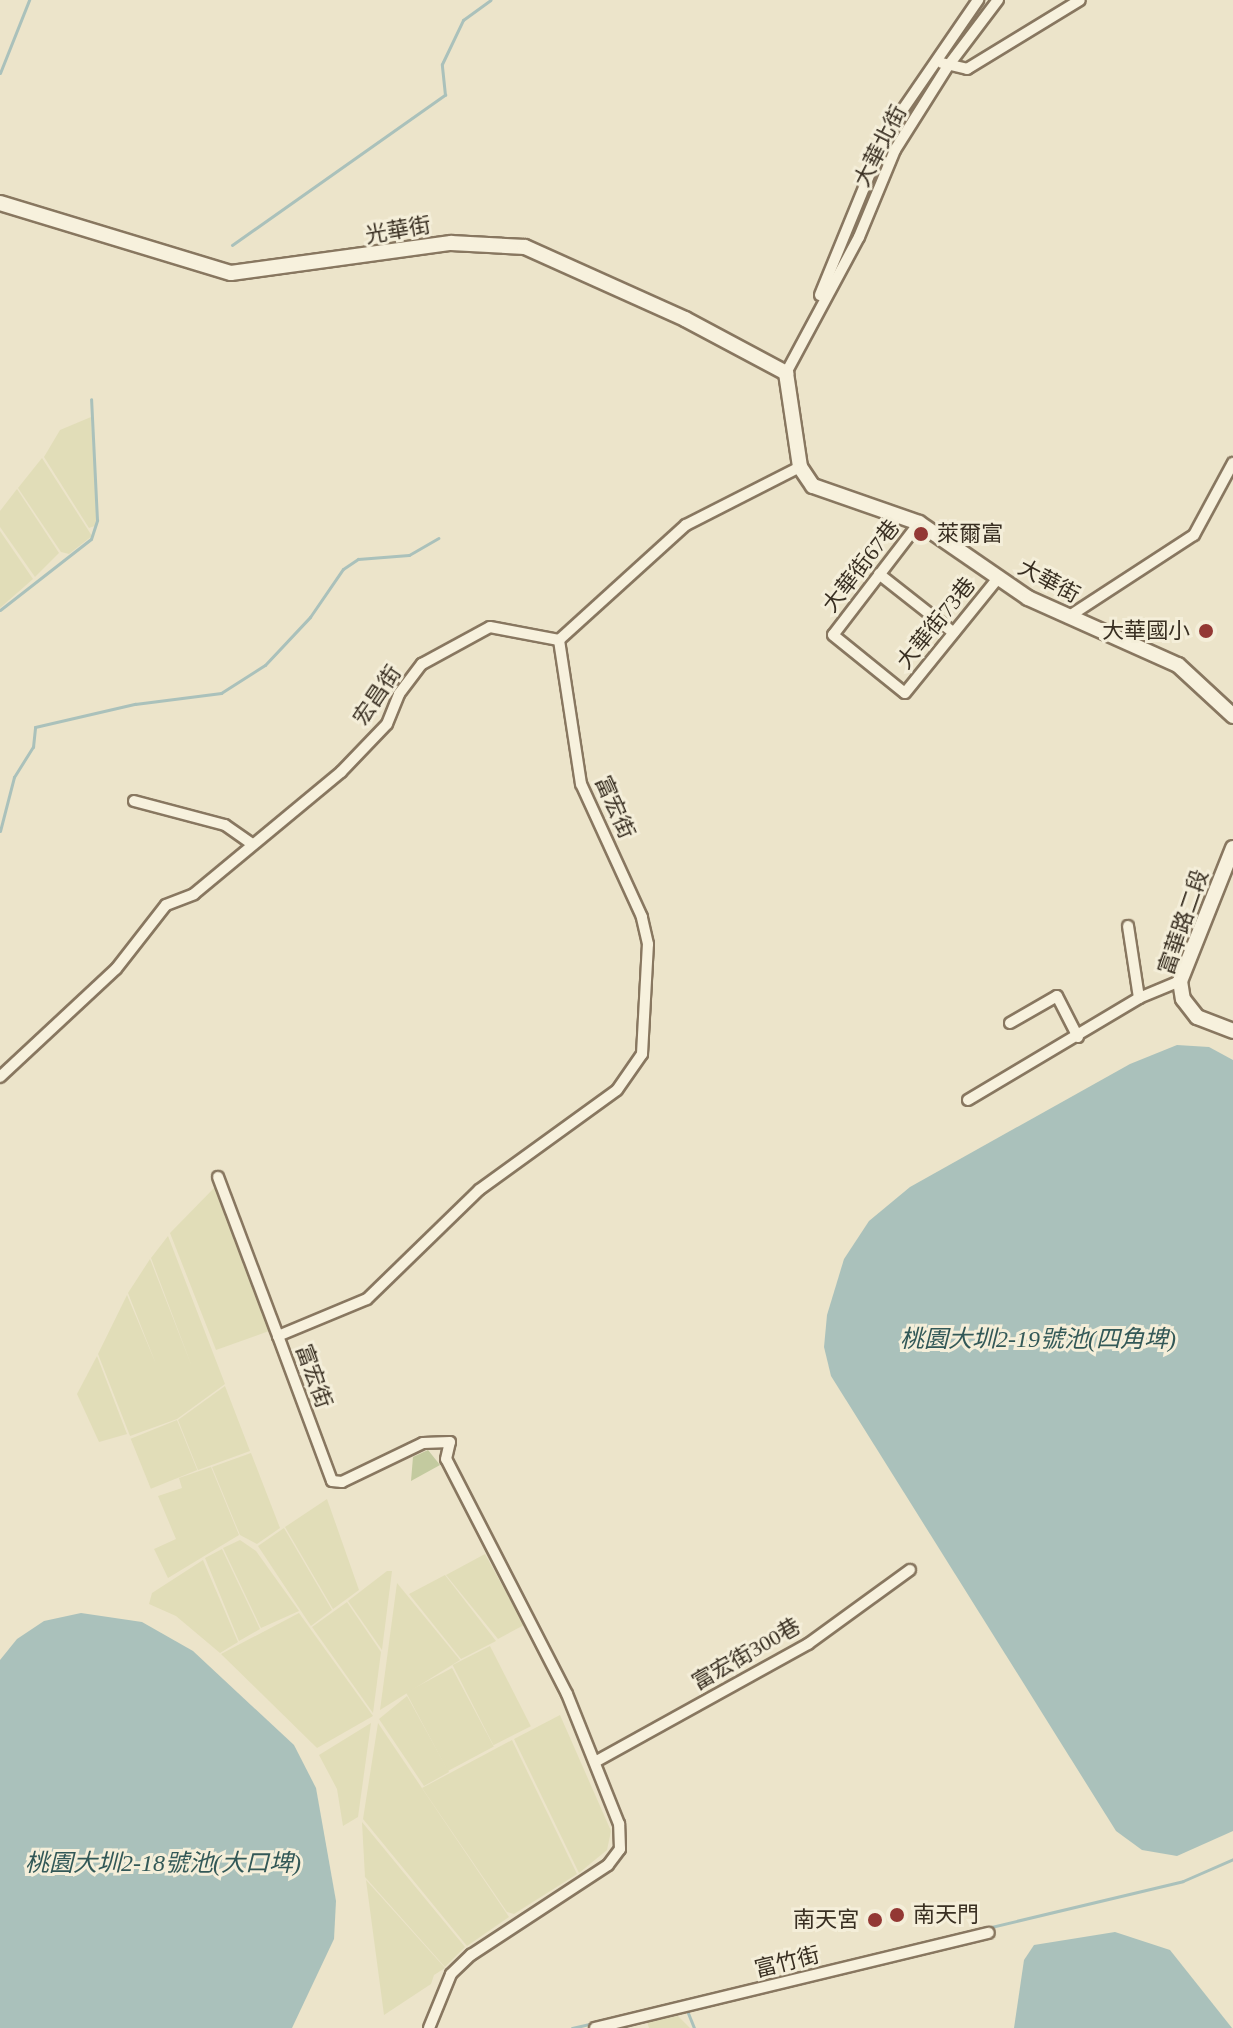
<!DOCTYPE html>
<html>
<head>
<meta charset="utf-8">
<style>
	body { margin:0 }
	#map { position:relative; width:1233px; height:2028px; overflow:hidden; background:#ece4ca; font-family:"Times New Roman","Noto Sans TC",serif }
	div>[style] { position:absolute }
	[style*='--x'] { left:calc(var(--x)*1px); top:calc(var(--y)*1px); width:calc(var(--w)*1px); rotate:calc(var(--a)*1deg) }
	.farmland>* { inset:0; background:#e1ddb8; transform-origin:0 0 }
	.green>* { inset:0; background:#c3ca9f }
	.water>* { inset:0; background:#aac1bb }
	.stream>* { height:3px; margin:-1.5px; padding:0 1.5px; transform-origin:1.5px; border-radius:1.5px; background:#aac1bb }
	.roads { filter:drop-shadow(2px 0 #887760) drop-shadow(-2px 0 #887760) drop-shadow(0 2px #887760) drop-shadow(0 -2px #887760) }
	.street>* { height:10px; margin:-5px; padding:0 5px; transform-origin:5px; border-radius:5px; background:#f7f1dd }
	.secondary>* { height:14px; margin:-7px; padding:0 7px; transform-origin:7px; border-radius:7px; background:#f7f1dd }
	.dots>* { width:22px; height:22px; translate:-50% -50%; box-sizing:border-box; border:4px solid #f4eed9; border-radius:50% }
	span { translate:-50% -50%; white-space:nowrap; text-align:center; line-height:1.15; -webkit-text-stroke:6px #f4eed9; paint-order:stroke }
	.street-label { font-size:22px; color:#392f22 }
	.poi-label { font-size:22px; color:#392f22 }
	.left { translate:0 -50%; text-align:left }
	.right { translate:-100% -50%; text-align:right }
	.water-label { font-size:24px; color:#325857; font-style:italic }
</style>
</head>
<body>
<div id="map">
	<div class="farmland">
		<i style="clip-path:polygon(91px 417px,97px 516px,95px 526px,89px 528px,44px 457px,60px 430px)"></i>
		<i style="clip-path:polygon(42px 458px,92px 536px,69px 554px,61px 552px,18px 488px)"></i>
		<i style="clip-path:polygon(17px 489px,59px 553px,35px 577px,0 527px,0 511px)"></i>
		<i style="clip-path:polygon(0 531px,33px 579px,0 608px)"></i>
		<i style="clip-path:polygon(216px 1186px,269px 1331px,216px 1350px,170px 1233px)"></i>
		<i style="clip-path:polygon(168px 1236px,225px 1384px,177px 1419px,130px 1436px,98px 1354px,127px 1295px,156px 1364px,128px 1293px,150px 1259px,192px 1367px,151px 1258px)"></i>
		<i style="clip-path:polygon(97px 1356px,127px 1434px,99px 1442px,77px 1394px)"></i>
		<i style="clip-path:polygon(225px 1386px,250px 1451px,198px 1470px,178px 1420px)"></i>
		<i style="left:177px;top:1420px;width:54px;height:50px;rotate:68deg"></i>
		<i style="clip-path:polygon(251px 1453px,280px 1528px,257px 1544px,240px 1535px,212px 1467px)"></i>
		<i style="clip-path:polygon(211px 1467px,239px 1535px,168px 1578px,154px 1549px,176px 1539px,158px 1496px,182px 1488px,179px 1478px)"></i>
		<i style="clip-path:polygon(327px 1499px,359px 1590px,333px 1609px,285px 1527px)"></i>
		<i style="clip-path:polygon(284px 1528px,332px 1610px,311px 1626px,258px 1546px)"></i>
		<i style="clip-path:polygon(240px 1540px,256px 1551px,299px 1611px,261px 1628px,223px 1548px)"></i>
		<i style="clip-path:polygon(222px 1549px,260px 1629px,239px 1641px,205px 1558px)"></i>
		<i style="clip-path:polygon(485px 1554px,524px 1625px,498px 1639px,446px 1575px)"></i>
		<i style="clip-path:polygon(203px 1560px,238px 1642px,220px 1653px,176px 1616px,149px 1604px,152px 1593px)"></i>
		<i style="clip-path:polygon(387px 1571px,392px 1571px,382px 1650px,348px 1601px)"></i>
		<i style="clip-path:polygon(445px 1575px,496px 1641px,461px 1659px,409px 1594px)"></i>
		<i style="clip-path:polygon(397px 1583px,460px 1660px,380px 1710px)"></i>
		<i style="clip-path:polygon(347px 1602px,381px 1652px,373px 1713px,312px 1627px)"></i>
		<i style="clip-path:polygon(299px 1613px,373px 1716px,317px 1748px,221px 1654px)"></i>
		<i style="left:490px;top:1646px;width:90px;height:42px;rotate:63deg"></i>
		<i style="left:452px;top:1668px;width:89px;height:52px;rotate:62deg"></i>
		<i style="clip-path:polygon(407px 1696px,449px 1772px,424px 1786px,379px 1719px)"></i>
		<i style="clip-path:polygon(560px 1715px,611px 1831px,607px 1850px,579px 1873px,514px 1739px)"></i>
		<i style="clip-path:polygon(371px 1723px,358px 1817px,343px 1826px,337px 1789px,319px 1755px)"></i>
		<i style="clip-path:polygon(378px 1723px,509px 1917px,467px 1946px,363px 1819px)"></i>
		<i style="clip-path:polygon(512px 1740px,577px 1874px,514px 1914px,507px 1912px,422px 1788px)"></i>
		<i style="clip-path:polygon(362px 1822px,465px 1947px,445px 1967px,365px 1877px)"></i>
		<i style="clip-path:polygon(366px 1880px,445px 1968px,434px 1975px,431px 1984px,384px 2015px)"></i>
		<i style="clip-path:polygon(678px 2016px,690px 2028px,649px 2028px,647px 2022px)"></i>
	</div>
	<div class="green">
		<i style="clip-path:polygon(428px 1450px,440px 1465px,411px 1481px,413px 1457px)"></i>
	</div>
	<div class="water">
		<i style="clip-path:polygon(1177px 1045px,1209px 1047px,1233px 1060px,1233px 1831px,1177px 1856px,1142px 1850px,1116px 1831px,831px 1376px,824px 1347px,827px 1315px,844px 1259px,869px 1221px,910px 1187px,1130px 1064px)"></i>
		<i style="clip-path:polygon(81px 1613px,142px 1622px,193px 1651px,294px 1745px,316px 1788px,336px 1901px,334px 1939px,292px 2028px,0 2028px,0 1660px,17px 1639px,44px 1621px)"></i>
		<i style="clip-path:polygon(1115px 1932px,1170px 1950px,1232px 2028px,1014px 2028px,1024px 1960px,1034px 1945px)"></i>
	</div>
	<div class="stream">
		<i style="--x:0;--y:73;--w:79;--a:-68.3"></i>
		<i style="--x:232;--y:245;--w:261;--a:-35.2"></i>
		<i style="--x:445;--y:95;--w:31;--a:-96"></i>
		<i style="--x:442;--y:64;--w:49;--a:-64.5"></i>
		<i style="--x:463;--y:20;--w:34;--a:-36"></i>
		<i style="--x:0;--y:610;--w:115;--a:-38"></i>
		<i style="--x:91;--y:539;--w:20;--a:-72"></i>
		<i style="--x:97;--y:520;--w:121;--a:-92.8"></i>
		<i style="--x:0;--y:831;--w:56;--a:-75.5"></i>
		<i style="--x:14;--y:777;--w:36;--a:-58"></i>
		<i style="--x:33;--y:747;--w:20;--a:-84"></i>
		<i style="--x:35;--y:727;--w:103;--a:-13"></i>
		<i style="--x:135;--y:704;--w:87;--a:-7.3"></i>
		<i style="--x:221;--y:693;--w:52;--a:-32.5"></i>
		<i style="--x:265;--y:665;--w:66;--a:-46.8"></i>
		<i style="--x:310;--y:617;--w:58;--a:-55.5"></i>
		<i style="--x:343;--y:569;--w:18;--a:-34"></i>
		<i style="--x:358;--y:559;--w:51;--a:-4.5"></i>
		<i style="--x:409;--y:555;--w:34;--a:-30"></i>
		<i style="--x:886;--y:1952;--w:305;--a:-13.4"></i>
		<i style="--x:1183;--y:1881;--w:55;--a:-23.7"></i>
		<i style="--x:770;--y:1981;--w:101;--a:-13.8"></i>
		<i style="--x:688;--y:2013;--w:16;--a:68"></i>
		<i style="--x:572;--y:2028;--w:84;--a:-13"></i>
	</div>
	<div class="roads">
		<div class="street">
			<i style="--x:942;--y:63;--w:26;--a:13"></i>
			<i style="--x:967;--y:69;--w:132;--a:-31.4"></i>
			<i style="--x:820;--y:295;--w:174;--a:-67.7"></i>
			<i style="--x:886;--y:134;--w:163;--a:-55.5"></i>
			<i style="--x:786;--y:373;--w:154;--a:-61.8"></i>
			<i style="--x:859;--y:237;--w:94;--a:-67.5"></i>
			<i style="--x:895;--y:150;--w:99;--a:-57.8"></i>
			<i style="--x:948;--y:66;--w:83;--a:-52.9"></i>
			<i style="--x:919;--y:523;--w:141;--a:127.5"></i>
			<i style="--x:833;--y:635;--w:92;--a:38.9"></i>
			<i style="--x:905;--y:693;--w:148;--a:-51"></i>
			<i style="--x:879;--y:574;--w:95;--a:38.2"></i>
			<i style="--x:1068;--y:617;--w:150;--a:-33.1"></i>
			<i style="--x:1194;--y:535;--w:82;--a:-61.6"></i>
			<i style="--x:134;--y:801;--w:94;--a:14.8"></i>
			<i style="--x:225;--y:825;--w:32;--a:35"></i>
			<i style="--x:1128;--y:926;--w:73;--a:81.3"></i>
			<i style="--x:1010;--y:1023;--w:54;--a:-29.9"></i>
			<i style="--x:1057;--y:996;--w:46;--a:62.9"></i>
			<i style="--x:0;--y:1077;--w:158;--a:-43"></i>
			<i style="--x:116;--y:969;--w:81;--a:-52"></i>
			<i style="--x:166;--y:905;--w:30;--a:-21"></i>
			<i style="--x:194;--y:894;--w:191;--a:-39.7"></i>
			<i style="--x:341;--y:772;--w:66;--a:-46.2"></i>
			<i style="--x:387;--y:724;--w:32;--a:-68"></i>
			<i style="--x:399;--y:694;--w:38;--a:-53"></i>
			<i style="--x:422;--y:664;--w:77;--a:-28.6"></i>
			<i style="--x:490;--y:627;--w:70;--a:10.7"></i>
			<i style="--x:559;--y:640;--w:171;--a:-42.2"></i>
			<i style="--x:686;--y:525;--w:128;--a:-27"></i>
			<i style="--x:968;--y:1100;--w:199;--a:-30.8"></i>
			<i style="--x:1139;--y:998;--w:44;--a:-22.5"></i>
			<i style="--x:218;--y:1177;--w:170;--a:69.3"></i>
			<i style="--x:595;--y:1762;--w:244;--a:-29"></i>
			<i style="--x:808;--y:1644;--w:126;--a:-36"></i>
			<i style="--x:429;--y:2028;--w:58;--a:-67.8"></i>
			<i style="--x:451;--y:1974;--w:28;--a:-44"></i>
			<i style="--x:471;--y:1955;--w:164;--a:-33.3"></i>
			<i style="--x:608;--y:1865;--w:20;--a:-53"></i>
			<i style="--x:620;--y:1849;--w:25;--a:-92"></i>
			<i style="--x:619;--y:1824;--w:140;--a:-111.8"></i>
			<i style="--x:567;--y:1694;--w:264;--a:-117.2"></i>
			<i style="--x:446;--y:1459;--w:17;--a:-77"></i>
			<i style="--x:450;--y:1442;--w:27;--a:178"></i>
			<i style="--x:423;--y:1443;--w:90;--a:154.3"></i>
			<i style="--x:342;--y:1482;--w:10;--a:-174"></i>
			<i style="--x:332;--y:1481;--w:155;--a:-110.4"></i>
			<i style="--x:278;--y:1336;--w:96;--a:-22.6"></i>
			<i style="--x:367;--y:1299;--w:156;--a:-44.2"></i>
			<i style="--x:479;--y:1190;--w:170;--a:-35.9"></i>
			<i style="--x:617;--y:1090;--w:44;--a:-55.2"></i>
			<i style="--x:642;--y:1054;--w:110;--a:-86.9"></i>
			<i style="--x:648;--y:944;--w:28;--a:-103"></i>
			<i style="--x:642;--y:917;--w:146;--a:-114.6"></i>
			<i style="--x:581;--y:784;--w:146;--a:-98.7"></i>
			<i style="--x:595;--y:2028;--w:405;--a:-13.6"></i>
		</div>
		<div class="secondary">
			<i style="--x:0;--y:203;--w:241;--a:16.9"></i>
			<i style="--x:231;--y:273;--w:222;--a:-7.8"></i>
			<i style="--x:451;--y:243;--w:74;--a:3.1"></i>
			<i style="--x:525;--y:247;--w:175;--a:24.2"></i>
			<i style="--x:685;--y:319;--w:115;--a:28.1"></i>
			<i style="--x:786;--y:373;--w:95;--a:81.5"></i>
			<i style="--x:800;--y:467;--w:23;--a:56"></i>
			<i style="--x:813;--y:486;--w:112;--a:19.2"></i>
			<i style="--x:919;--y:523;--w:132;--a:34.5"></i>
			<i style="--x:1028;--y:598;--w:164;--a:24.1"></i>
			<i style="--x:1178;--y:665;--w:75;--a:42.8"></i>
			<i style="--x:1233;--y:848;--w:143;--a:111.7"></i>
			<i style="--x:1180;--y:981;--w:18;--a:81"></i>
			<i style="--x:1183;--y:999;--w:23;--a:52"></i>
			<i style="--x:1197;--y:1017;--w:39;--a:21"></i>
		</div>
	</div>
	<div class="dots">
		<i style="left:921px;top:534px;background:#933834"></i>
		<i style="left:1206px;top:631px;background:#933834"></i>
		<i style="left:897px;top:1915px;background:#933834"></i>
		<i style="left:875px;top:1920px;background:#933834"></i>
	</div>
	<div class="street-label">
		<span style="left:880px;top:146px;rotate:-63deg">大華北街</span>
		<span style="left:398px;top:230px;rotate:-10deg">光華街</span>
		<span style="left:861px;top:566px;rotate:-52deg">大華街67巷</span>
		<span style="left:1049px;top:581px;rotate:28deg">大華街</span>
		<span style="left:936px;top:623px;rotate:-51deg">大華街73巷</span>
		<span style="left:377px;top:695px;rotate:-56deg">宏昌街</span>
		<span style="left:615px;top:807px;rotate:66deg">富宏街</span>
		<span style="left:1183px;top:922px;rotate:-71deg">富華路二段</span>
		<span style="left:314px;top:1376px;rotate:70deg">富宏街</span>
		<span style="left:746px;top:1654px;rotate:-30deg">富宏街300巷</span>
		<span style="left:787px;top:1962px;rotate:-14deg">富竹街</span>
	</div>
	<div class="poi-label">
		<span class="left" style="left:937px;top:534px">萊爾富</span>
		<span class="right" style="left:1190px;top:631px">大華國小</span>
		<span class="left" style="left:913px;top:1915px">南天門</span>
		<span class="right" style="left:859px;top:1920px">南天宮</span>
	</div>
	<div class="water-label">
		<span style="left:1038px;top:1340px">桃園大圳2-19號池(四角埤)</span>
		<span style="left:163px;top:1864px">桃園大圳2-18號池(大口埤)</span>
	</div>
</div>
</body>
</html>
